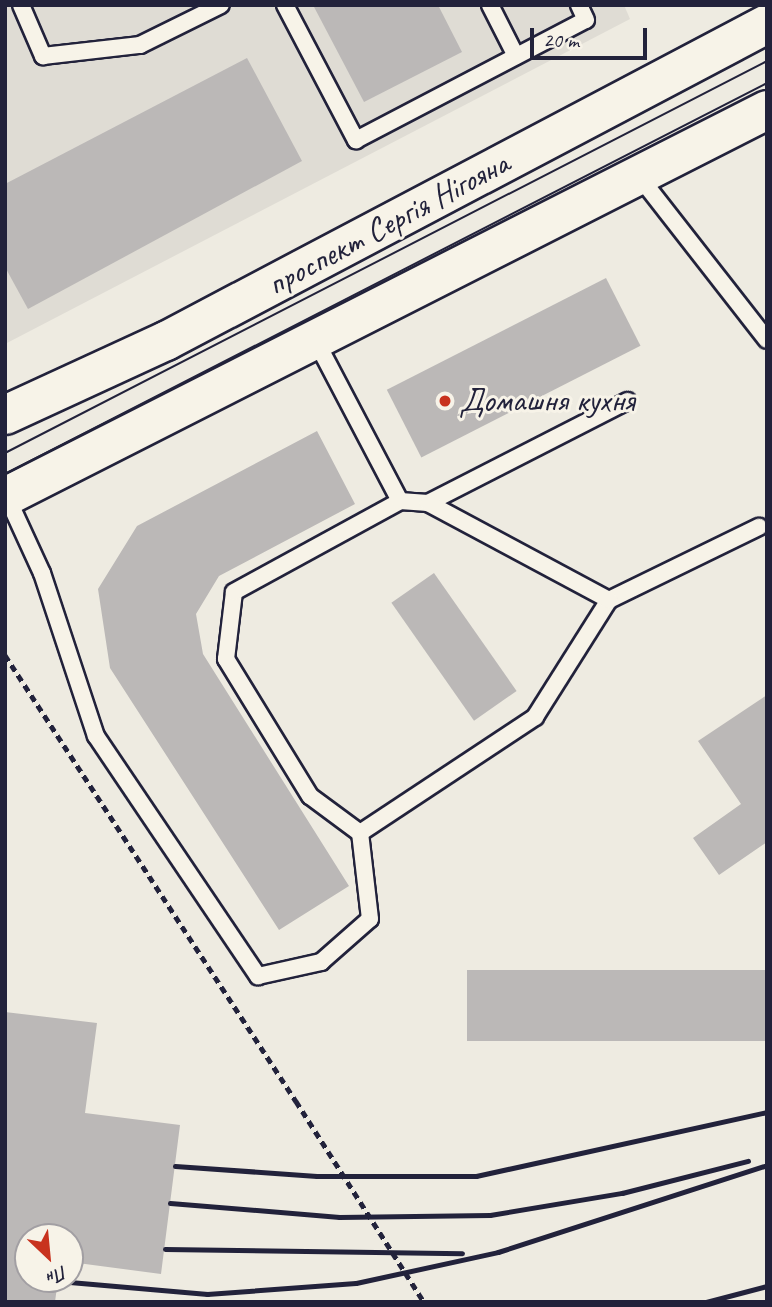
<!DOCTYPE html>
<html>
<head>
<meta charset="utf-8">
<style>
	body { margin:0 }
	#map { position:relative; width:772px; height:1307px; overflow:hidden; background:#eeebe1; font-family:Caveat,sans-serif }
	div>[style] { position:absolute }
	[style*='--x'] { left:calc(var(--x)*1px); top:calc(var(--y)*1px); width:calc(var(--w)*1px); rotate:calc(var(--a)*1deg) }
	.built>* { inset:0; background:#dfdcd4 }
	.building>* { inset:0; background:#bbb8b7; transform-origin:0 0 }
	.path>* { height:4.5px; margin-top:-2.25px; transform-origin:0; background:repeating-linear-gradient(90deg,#22223b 0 7px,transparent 0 12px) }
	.roads { filter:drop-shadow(2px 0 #22223b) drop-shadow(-2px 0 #22223b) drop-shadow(0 2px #22223b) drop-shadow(0 -2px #22223b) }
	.lane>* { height:16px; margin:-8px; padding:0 8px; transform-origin:8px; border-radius:8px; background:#f7f3e8 }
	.highway>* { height:38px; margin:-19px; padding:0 19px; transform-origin:19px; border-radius:19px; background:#f7f3e8 }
	.tram>* { height:2px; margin:-1px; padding:0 1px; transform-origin:1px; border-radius:1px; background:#22223b }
	.rail>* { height:5px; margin:-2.5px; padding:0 2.5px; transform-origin:2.5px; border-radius:2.5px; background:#22223b }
	.path-bridge>* { height:4.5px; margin-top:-2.25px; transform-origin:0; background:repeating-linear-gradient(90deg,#22223b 0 7px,transparent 0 12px) }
	.dots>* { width:19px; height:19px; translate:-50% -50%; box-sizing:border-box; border:4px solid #f7f3e8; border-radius:50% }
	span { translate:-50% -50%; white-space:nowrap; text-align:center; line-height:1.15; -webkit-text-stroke:6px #f7f3e8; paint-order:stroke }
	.street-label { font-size:33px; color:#22223b }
	.poi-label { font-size:33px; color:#22223b }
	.left { translate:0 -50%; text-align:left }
	.frame { position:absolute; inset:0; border:7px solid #22223b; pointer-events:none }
	.north { position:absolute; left:14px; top:1223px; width:70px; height:70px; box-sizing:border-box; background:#f7f3e8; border:2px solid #a29fa3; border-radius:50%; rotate:154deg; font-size:19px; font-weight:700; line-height:28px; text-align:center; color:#22223b }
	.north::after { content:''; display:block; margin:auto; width:24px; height:32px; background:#c8321e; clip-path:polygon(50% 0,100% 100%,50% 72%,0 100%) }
	.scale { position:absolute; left:530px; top:28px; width:117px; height:32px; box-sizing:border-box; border:4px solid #22223b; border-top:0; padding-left:9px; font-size:21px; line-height:24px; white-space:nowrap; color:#22223b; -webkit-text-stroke:5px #f7f3e8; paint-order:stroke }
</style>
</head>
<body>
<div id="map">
	<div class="built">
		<i style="clip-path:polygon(5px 5px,624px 5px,630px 19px,5px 344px)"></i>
	</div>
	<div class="building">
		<i style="clip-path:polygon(313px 5px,438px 5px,462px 52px,364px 102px)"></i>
		<i style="clip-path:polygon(247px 58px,302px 161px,28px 309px,5px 267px,5px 184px)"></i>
		<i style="left:606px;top:278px;width:76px;height:246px;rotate:63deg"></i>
		<i style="clip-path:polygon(317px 431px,355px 504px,219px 576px,196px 614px,203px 654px,349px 886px,279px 930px,110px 668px,98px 589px,137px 526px)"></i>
		<i style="left:434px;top:573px;width:144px;height:52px;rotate:55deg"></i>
		<i style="clip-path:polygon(767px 695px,767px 842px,719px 875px,693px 838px,741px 804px,698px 741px)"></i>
		<i style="left:767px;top:970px;width:71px;height:300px;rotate:90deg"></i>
		<i style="clip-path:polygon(5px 1012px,97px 1023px,85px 1113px,180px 1125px,161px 1274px,70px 1262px,70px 1237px,28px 1237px,28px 1279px,58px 1279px,55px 1302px,5px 1302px)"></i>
	</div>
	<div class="path">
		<i style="--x:5;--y:655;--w:533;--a:56.88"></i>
	</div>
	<div class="roads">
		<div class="lane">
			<i style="--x:21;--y:5;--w:56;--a:66.7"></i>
			<i style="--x:43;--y:56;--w:98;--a:-6.5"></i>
			<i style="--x:140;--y:45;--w:90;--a:-26.3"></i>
			<i style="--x:285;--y:5;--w:153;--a:62.3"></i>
			<i style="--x:356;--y:140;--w:259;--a:-27.6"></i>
			<i style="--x:586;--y:20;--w:17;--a:-115"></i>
			<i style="--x:490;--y:5;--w:57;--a:63"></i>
			<i style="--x:638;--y:175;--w:209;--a:52"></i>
			<i style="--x:7;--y:497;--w:84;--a:65.3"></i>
			<i style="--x:42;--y:573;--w:172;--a:71.7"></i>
			<i style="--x:96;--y:736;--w:290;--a:56"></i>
			<i style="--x:258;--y:976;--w:65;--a:-12.5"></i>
			<i style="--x:321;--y:962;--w:65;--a:-41.3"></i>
			<i style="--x:370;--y:919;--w:87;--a:-96.6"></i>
			<i style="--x:360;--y:833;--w:62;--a:-143.5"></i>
			<i style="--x:310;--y:796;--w:161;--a:-121.5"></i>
			<i style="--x:226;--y:659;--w:67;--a:-83.2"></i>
			<i style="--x:234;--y:592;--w:189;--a:-28.7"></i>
			<i style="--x:400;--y:501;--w:181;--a:-117.7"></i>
			<i style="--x:400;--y:501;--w:28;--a:4"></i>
			<i style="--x:428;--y:503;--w:224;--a:-27.1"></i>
			<i style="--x:609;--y:600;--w:167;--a:-26"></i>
			<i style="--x:360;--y:833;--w:210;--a:-33.5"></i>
			<i style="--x:535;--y:717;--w:138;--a:-57.7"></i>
			<i style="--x:609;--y:600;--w:205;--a:-151.8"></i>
		</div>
		<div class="highway">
			<i style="--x:5;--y:415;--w:177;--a:-24.7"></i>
			<i style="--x:166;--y:341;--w:679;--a:-27.81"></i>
			<i style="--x:5;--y:497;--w:855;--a:-26.92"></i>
		</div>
	</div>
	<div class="tram">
		<i style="--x:5;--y:453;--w:857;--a:-27.22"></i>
		<i style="--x:5;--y:474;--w:856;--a:-27.16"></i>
	</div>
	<div class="rail">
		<i style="--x:175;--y:1166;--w:142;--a:4"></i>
		<i style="--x:317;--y:1176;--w:159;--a:0"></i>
		<i style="--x:476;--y:1176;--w:298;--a:-12.4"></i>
		<i style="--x:170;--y:1203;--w:170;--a:4.7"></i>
		<i style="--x:339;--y:1217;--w:151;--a:-0.8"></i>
		<i style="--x:490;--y:1215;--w:134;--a:-9.5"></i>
		<i style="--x:622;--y:1193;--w:130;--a:-14.3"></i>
		<i style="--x:165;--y:1249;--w:297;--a:0.8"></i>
		<i style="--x:58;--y:1281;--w:150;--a:5"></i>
		<i style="--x:207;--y:1294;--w:149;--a:-4.2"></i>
		<i style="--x:356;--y:1283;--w:145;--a:-12.3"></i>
		<i style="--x:498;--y:1252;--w:283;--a:-17.9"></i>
		<i style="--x:706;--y:1302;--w:63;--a:-14.7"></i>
	</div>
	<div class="path-bridge">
		<i style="--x:296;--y:1101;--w:238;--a:57.5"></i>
	</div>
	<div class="dots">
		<i style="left:445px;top:401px;background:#c8321e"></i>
	</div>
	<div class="street-label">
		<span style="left:388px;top:224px;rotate:-28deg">проспект Сергія Нігояна</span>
	</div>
	<div class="poi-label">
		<span class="left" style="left:459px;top:401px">Домашня кухня</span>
	</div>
	<div class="frame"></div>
	<div class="north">Пн</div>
	<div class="scale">20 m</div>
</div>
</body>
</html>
